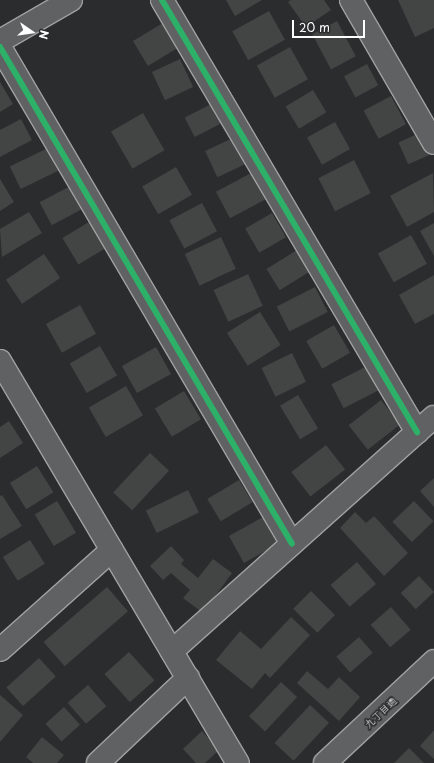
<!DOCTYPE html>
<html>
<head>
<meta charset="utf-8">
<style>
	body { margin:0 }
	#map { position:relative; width:434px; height:763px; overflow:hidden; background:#2b2c2d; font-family:"Playpen Sans","Klee One",sans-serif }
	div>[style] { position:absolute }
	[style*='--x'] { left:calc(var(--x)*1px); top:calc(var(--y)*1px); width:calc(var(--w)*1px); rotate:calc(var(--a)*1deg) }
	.building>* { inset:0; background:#434444; transform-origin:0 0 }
	.roads { filter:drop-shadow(1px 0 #a0a0a0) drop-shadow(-1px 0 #a0a0a0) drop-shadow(0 1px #a0a0a0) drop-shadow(0 -1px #a0a0a0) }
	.street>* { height:22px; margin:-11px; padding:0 11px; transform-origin:11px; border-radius:11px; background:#606162 }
	.secondary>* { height:22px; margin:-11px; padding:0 11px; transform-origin:11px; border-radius:11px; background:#606162 }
	.cycleway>* { height:6px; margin:-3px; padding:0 3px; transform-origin:3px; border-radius:3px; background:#2db169 }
	span { translate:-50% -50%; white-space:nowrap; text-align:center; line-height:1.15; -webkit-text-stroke:3.5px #2a2d2e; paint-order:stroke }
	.street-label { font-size:10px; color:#fff }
	.north { position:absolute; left:12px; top:12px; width:40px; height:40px; -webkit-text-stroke:3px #2a2d2e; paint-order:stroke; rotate:103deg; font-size:11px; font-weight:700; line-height:16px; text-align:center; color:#fff }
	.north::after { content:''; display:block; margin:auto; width:14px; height:18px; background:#fff; clip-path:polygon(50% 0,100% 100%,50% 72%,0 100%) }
	.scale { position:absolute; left:292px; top:20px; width:73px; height:18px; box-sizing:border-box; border:2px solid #fff; border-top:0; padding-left:5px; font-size:12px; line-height:14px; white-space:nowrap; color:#fff; -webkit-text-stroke:3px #2a2d2e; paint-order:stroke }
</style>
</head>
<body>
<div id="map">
	<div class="building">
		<i style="clip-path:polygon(226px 0,262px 0,235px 16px)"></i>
		<i style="clip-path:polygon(291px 0,324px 0,331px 10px,306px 27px,288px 2px)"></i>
		<i style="clip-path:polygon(398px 0,434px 0,434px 28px,415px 37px)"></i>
		<i style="left:269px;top:11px;width:33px;height:42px;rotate:61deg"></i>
		<i style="left:337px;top:21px;width:40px;height:28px;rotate:62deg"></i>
		<i style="left:163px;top:23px;width:29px;height:35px;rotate:59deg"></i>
		<i style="left:290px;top:47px;width:37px;height:38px;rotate:61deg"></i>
		<i style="left:180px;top:59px;width:31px;height:31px;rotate:65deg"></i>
		<i style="left:367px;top:64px;width:24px;height:26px;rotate:62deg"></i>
		<i style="clip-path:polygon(0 82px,13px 104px,0 112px)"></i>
		<i style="left:313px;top:90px;width:26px;height:32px;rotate:59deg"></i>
		<i style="left:391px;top:96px;width:32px;height:31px;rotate:62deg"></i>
		<i style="left:215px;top:102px;width:22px;height:34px;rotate:63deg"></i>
		<i style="left:143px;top:113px;width:43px;height:37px;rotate:60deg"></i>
		<i style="clip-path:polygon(21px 119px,32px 140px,0 157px,0 130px)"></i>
		<i style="left:335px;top:122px;width:31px;height:32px;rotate:61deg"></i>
		<i style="left:424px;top:131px;width:24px;height:28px;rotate:66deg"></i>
		<i style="left:235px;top:137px;width:29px;height:33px;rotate:65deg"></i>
		<i style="left:52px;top:146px;width:25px;height:47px;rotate:64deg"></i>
		<i style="left:354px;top:160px;width:37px;height:40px;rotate:63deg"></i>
		<i style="left:176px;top:167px;width:32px;height:39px;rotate:60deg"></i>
		<i style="left:253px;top:172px;width:30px;height:42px;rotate:62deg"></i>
		<i style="clip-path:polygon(433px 173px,434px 212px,407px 227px,390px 196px)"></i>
		<i style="clip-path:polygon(0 179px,14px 202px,0 211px)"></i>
		<i style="left:74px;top:184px;width:26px;height:39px;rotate:62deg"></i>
		<i style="left:202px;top:203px;width:32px;height:37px;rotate:62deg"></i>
		<i style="clip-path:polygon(29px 212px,42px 233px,2px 257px,0 229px)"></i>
		<i style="left:272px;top:213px;width:28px;height:31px;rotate:60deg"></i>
		<i style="left:89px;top:222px;width:31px;height:31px;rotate:59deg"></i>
		<i style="clip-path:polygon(434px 223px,434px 256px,420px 231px)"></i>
		<i style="left:411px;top:235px;width:33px;height:38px;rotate:61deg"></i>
		<i style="left:221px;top:237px;width:35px;height:40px;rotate:65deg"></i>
		<i style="left:297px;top:250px;width:25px;height:36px;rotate:58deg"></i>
		<i style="left:44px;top:254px;width:29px;height:46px;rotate:56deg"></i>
		<i style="left:248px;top:274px;width:35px;height:38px;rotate:65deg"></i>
		<i style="clip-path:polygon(434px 275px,434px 314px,415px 324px,399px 295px)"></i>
		<i style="left:315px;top:287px;width:28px;height:43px;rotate:63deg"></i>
		<i style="left:80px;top:305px;width:33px;height:39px;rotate:61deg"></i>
		<i style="left:260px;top:312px;width:39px;height:39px;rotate:58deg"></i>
		<i style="left:334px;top:325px;width:32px;height:32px;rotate:60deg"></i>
		<i style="left:100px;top:346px;width:34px;height:35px;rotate:60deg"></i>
		<i style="left:156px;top:347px;width:31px;height:39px;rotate:61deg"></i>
		<i style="left:292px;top:353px;width:32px;height:34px;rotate:64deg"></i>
		<i style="left:367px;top:366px;width:27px;height:40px;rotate:63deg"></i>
		<i style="left:126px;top:386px;width:34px;height:43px;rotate:60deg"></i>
		<i style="left:184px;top:391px;width:33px;height:34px;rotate:59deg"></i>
		<i style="left:298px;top:395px;width:39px;height:21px;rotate:59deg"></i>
		<i style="left:381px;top:400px;width:31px;height:41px;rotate:52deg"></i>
		<i style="clip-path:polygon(9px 421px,23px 443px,0 458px,0 427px)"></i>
		<i style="left:326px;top:445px;width:31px;height:44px;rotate:52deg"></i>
		<i style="left:150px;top:453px;width:26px;height:54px;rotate:43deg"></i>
		<i style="left:37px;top:466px;width:31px;height:32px;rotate:58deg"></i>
		<i style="clip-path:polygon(434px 478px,434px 507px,420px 491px)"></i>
		<i style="left:239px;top:480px;width:26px;height:37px;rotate:59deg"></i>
		<i style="left:188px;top:490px;width:25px;height:47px;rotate:64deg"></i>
		<i style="clip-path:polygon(2px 495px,22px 526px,0 539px,0 496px)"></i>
		<i style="left:57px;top:501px;width:37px;height:26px;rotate:59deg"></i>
		<i style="left:414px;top:501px;width:28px;height:30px;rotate:46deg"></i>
		<i style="clip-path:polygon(355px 512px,366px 523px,374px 516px,408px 553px,384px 576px,340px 528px)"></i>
		<i style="left:263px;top:517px;width:31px;height:39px;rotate:61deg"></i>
		<i style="left:30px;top:540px;width:28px;height:32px;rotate:58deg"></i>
		<i style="clip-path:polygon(171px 546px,184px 560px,181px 564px,198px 578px,213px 559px,232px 573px,203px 613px,183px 598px,190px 590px,171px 573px,163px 580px,150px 566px)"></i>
		<i style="left:357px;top:562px;width:29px;height:35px;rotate:49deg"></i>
		<i style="left:419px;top:576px;width:22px;height:25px;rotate:47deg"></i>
		<i style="left:107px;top:587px;width:32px;height:84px;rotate:49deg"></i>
		<i style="left:311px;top:591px;width:34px;height:25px;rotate:45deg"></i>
		<i style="left:391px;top:607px;width:30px;height:27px;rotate:49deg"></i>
		<i style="clip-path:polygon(291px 617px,310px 635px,270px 678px,265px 673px,252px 689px,216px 660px,240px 631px,261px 649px)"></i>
		<i style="left:359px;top:637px;width:21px;height:30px;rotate:49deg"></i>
		<i style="left:129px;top:652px;width:38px;height:33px;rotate:48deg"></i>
		<i style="left:39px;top:658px;width:25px;height:44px;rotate:48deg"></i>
		<i style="clip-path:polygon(307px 671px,328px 689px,339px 677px,360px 697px,339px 721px,297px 683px)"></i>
		<i style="left:281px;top:682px;width:22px;height:47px;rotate:43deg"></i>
		<i style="left:88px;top:685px;width:28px;height:27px;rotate:49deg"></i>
		<i style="clip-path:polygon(0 695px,23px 715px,0 742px)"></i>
		<i style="left:310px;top:705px;width:26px;height:52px;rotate:43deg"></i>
		<i style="left:64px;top:707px;width:24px;height:25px;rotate:48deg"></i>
		<i style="clip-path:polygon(434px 730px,434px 759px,420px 746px)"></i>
		<i style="clip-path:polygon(202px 731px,219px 750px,205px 763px,196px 763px,183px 749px)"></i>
		<i style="clip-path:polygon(42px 737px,64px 755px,57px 763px,33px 763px,26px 757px)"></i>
		<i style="clip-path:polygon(409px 748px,424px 763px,394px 763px)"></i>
	</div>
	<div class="roads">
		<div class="street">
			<i style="--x:162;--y:0;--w:502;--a:59.45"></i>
			<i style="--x:351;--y:0;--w:165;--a:59.9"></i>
			<i style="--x:0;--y:41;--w:82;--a:-30"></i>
			<i style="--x:0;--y:47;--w:576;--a:59.56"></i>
			<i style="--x:0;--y:361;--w:467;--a:59.4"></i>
			<i style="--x:0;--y:650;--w:150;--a:-41.8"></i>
			<i style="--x:172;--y:651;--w:351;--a:-41.8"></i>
			<i style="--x:98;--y:763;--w:124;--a:-43.4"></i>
		</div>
		<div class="secondary">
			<i style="--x:325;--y:763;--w:149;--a:-43.1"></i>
		</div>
	</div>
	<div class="cycleway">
		<i style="--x:162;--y:0;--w:502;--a:59.45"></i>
		<i style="--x:0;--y:47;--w:576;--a:59.56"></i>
	</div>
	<div class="street-label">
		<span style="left:380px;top:712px;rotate:-43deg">九丁目通</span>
	</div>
	<div class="north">N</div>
	<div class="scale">20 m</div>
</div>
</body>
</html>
